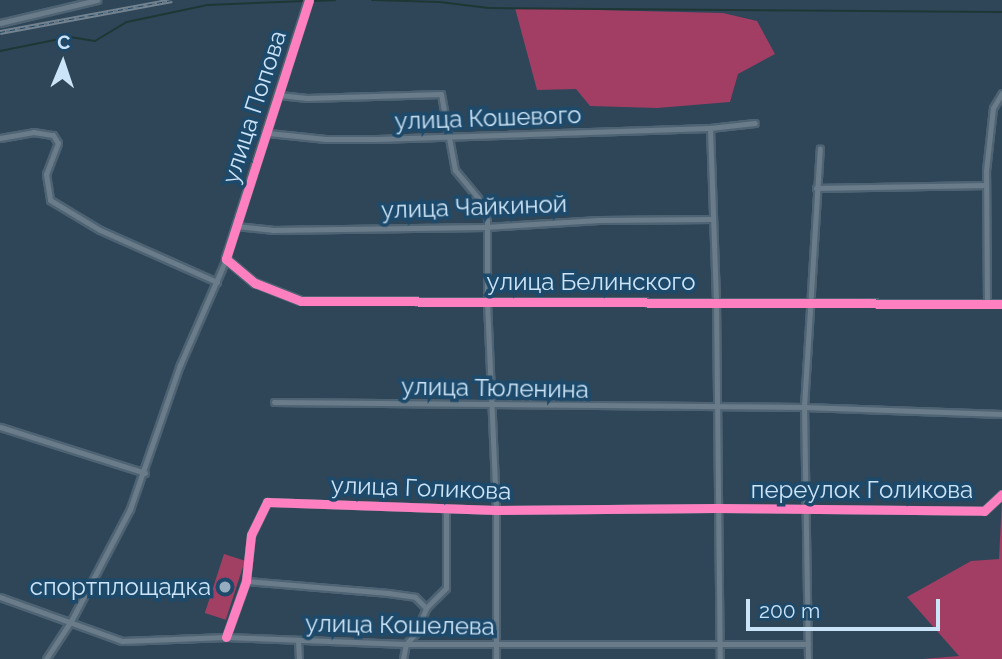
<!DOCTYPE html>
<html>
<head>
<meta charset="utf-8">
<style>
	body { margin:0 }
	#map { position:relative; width:1002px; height:659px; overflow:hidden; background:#2e4658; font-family:Raleway,sans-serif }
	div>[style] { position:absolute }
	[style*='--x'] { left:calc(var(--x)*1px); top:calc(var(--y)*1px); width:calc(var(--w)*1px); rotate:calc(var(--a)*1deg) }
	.green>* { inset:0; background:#a24064; transform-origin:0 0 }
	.forest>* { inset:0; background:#a23d63 }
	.stream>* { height:2px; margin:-1px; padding:0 1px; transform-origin:1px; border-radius:1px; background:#1e3735 }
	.roads { filter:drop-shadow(2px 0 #4e6373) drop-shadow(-2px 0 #4e6373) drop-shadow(0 2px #4e6373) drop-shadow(0 -2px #4e6373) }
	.minor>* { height:5px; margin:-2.5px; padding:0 2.5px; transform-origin:2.5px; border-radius:2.5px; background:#6a7c89 }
	.tertiary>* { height:6px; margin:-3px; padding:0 3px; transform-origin:3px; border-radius:3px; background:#6a7c89 }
	.rail>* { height:4.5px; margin-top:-2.25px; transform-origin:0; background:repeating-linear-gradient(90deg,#1d496a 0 5px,#738390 0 10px); box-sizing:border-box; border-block:2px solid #738390 }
	.cycleway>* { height:9px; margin:-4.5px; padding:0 4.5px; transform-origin:4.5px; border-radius:4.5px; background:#ff80c0 }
	.dots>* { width:19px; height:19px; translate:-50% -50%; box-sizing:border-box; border:4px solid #1d496a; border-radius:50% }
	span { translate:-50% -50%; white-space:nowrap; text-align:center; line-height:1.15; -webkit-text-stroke:7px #1d496a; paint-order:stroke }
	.street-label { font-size:24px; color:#cce4f7 }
	.poi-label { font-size:24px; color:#cce4f7 }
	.right { translate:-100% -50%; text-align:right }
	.north { position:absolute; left:28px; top:28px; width:70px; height:70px; -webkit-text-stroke:5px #1d496a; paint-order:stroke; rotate:2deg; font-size:19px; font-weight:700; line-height:28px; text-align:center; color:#cce4f7 }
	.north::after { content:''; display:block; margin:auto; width:24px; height:32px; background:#cce4f7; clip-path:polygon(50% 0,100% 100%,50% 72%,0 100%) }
	.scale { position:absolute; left:746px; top:599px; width:194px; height:32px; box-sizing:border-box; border:4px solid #cce4f7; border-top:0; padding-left:9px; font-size:21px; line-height:24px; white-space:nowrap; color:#cce4f7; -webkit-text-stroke:5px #1d496a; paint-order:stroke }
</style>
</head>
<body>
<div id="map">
	<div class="green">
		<i style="left:224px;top:554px;width:22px;height:62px;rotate:18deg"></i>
	</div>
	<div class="forest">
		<i style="clip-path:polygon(515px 8px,723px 13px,757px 21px,775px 54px,738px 74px,730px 102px,657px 108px,590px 106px,576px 89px,537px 90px)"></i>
		<i style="clip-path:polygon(1002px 499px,1002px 659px,922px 659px,959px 656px,907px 597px,971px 561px,999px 559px)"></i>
	</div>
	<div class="stream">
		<i style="--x:372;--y:0;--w:68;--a:1.7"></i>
		<i style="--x:440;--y:2;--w:49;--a:7"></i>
		<i style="--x:489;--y:8;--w:513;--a:0.45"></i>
		<i style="--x:310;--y:1;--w:25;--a:-2"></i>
		<i style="--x:0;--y:51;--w:71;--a:-11.3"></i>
		<i style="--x:70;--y:37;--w:25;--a:9"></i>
		<i style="--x:95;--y:41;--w:37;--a:-31"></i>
		<i style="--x:127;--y:22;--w:82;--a:-12"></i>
		<i style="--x:207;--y:5;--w:98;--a:-2.3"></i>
		<i style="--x:830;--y:306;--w:172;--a:0.3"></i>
	</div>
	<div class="roads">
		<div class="minor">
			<i style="--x:0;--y:23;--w:100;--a:-13.3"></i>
			<i style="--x:279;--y:95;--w:28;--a:6"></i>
			<i style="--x:307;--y:98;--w:134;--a:-1.7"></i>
			<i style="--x:441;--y:94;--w:77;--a:79.6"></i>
			<i style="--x:455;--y:170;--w:44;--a:50.5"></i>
			<i style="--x:483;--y:204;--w:14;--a:73"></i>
			<i style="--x:487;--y:217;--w:85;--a:90"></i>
			<i style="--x:487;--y:302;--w:208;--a:87.5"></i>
			<i style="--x:496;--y:510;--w:149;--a:90"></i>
			<i style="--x:710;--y:128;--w:173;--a:88"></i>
			<i style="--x:716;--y:301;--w:358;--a:89.4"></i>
			<i style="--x:268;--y:133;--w:58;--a:5.9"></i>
			<i style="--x:326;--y:139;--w:51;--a:0"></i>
			<i style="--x:377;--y:139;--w:333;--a:-1.9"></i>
			<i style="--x:710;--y:128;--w:45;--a:-6.3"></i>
			<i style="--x:0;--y:138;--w:34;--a:-10"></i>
			<i style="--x:33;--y:132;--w:20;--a:9"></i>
			<i style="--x:53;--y:135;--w:9;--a:58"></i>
			<i style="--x:58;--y:143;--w:33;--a:111"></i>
			<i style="--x:46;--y:174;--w:26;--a:81"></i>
			<i style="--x:50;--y:200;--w:58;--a:31"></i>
			<i style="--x:100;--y:230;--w:128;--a:24"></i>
			<i style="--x:816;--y:188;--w:169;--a:-1"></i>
			<i style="--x:236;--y:226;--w:36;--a:6"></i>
			<i style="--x:272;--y:230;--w:213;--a:-0.8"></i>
			<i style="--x:485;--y:227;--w:114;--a:-3.5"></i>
			<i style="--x:599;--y:220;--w:114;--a:-0.5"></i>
			<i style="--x:987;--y:304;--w:133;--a:-90.4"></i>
			<i style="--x:986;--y:171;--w:63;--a:-83.7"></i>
			<i style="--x:993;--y:108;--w:17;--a:-59"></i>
			<i style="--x:274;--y:402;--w:530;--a:0.54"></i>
			<i style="--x:804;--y:407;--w:198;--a:2"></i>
			<i style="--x:0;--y:427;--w:152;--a:17.6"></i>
			<i style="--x:246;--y:581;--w:143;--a:4.8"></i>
			<i style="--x:388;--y:593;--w:27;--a:8"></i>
			<i style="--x:415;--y:597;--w:16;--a:45"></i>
			<i style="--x:0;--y:597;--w:130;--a:19.8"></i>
			<i style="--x:122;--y:641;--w:104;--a:-2.2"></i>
			<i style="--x:226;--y:637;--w:180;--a:2.2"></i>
			<i style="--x:406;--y:644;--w:402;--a:0"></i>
			<i style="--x:226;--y:637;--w:59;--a:-70.3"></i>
			<i style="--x:246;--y:581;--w:46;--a:-83.8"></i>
			<i style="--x:251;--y:535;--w:37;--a:-64"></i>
			<i style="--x:267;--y:502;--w:229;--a:2"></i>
			<i style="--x:496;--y:510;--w:220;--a:-0.5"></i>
			<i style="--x:716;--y:508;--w:268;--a:0.6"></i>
			<i style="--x:984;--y:511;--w:25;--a:-43"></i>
			<i style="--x:298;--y:640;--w:19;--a:87"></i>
			<i style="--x:46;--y:659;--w:45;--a:-56.7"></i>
			<i style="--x:71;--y:621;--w:127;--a:-62.2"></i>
			<i style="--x:130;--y:509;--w:152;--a:-70.9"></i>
			<i style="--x:180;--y:365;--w:116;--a:-66.5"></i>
			<i style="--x:403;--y:659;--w:15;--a:-79"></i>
			<i style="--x:406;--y:644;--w:15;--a:-48"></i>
			<i style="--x:416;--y:633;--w:27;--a:-68"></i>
			<i style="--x:426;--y:608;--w:28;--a:-45"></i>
			<i style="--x:446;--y:588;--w:79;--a:-90"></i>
			<i style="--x:808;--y:659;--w:252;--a:-90.9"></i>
			<i style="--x:804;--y:407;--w:259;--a:-86.5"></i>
		</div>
		<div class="tertiary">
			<i style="--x:309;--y:0;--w:272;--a:107.8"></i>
			<i style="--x:226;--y:259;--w:38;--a:40"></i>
			<i style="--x:255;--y:283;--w:49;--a:21.4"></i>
			<i style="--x:301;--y:301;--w:701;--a:0.25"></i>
		</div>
	</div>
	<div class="rail">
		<i style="--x:0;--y:32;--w:175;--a:-10.5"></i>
	</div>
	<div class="cycleway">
		<i style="--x:309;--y:0;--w:272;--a:107.8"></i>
		<i style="--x:226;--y:259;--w:38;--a:40"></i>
		<i style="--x:255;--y:283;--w:49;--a:21.4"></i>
		<i style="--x:301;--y:301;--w:701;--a:0.25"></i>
		<i style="--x:226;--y:637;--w:59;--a:-70.3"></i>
		<i style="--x:246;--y:581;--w:46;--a:-83.8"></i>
		<i style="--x:251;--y:535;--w:37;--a:-64"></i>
		<i style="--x:267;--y:502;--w:229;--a:2"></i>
		<i style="--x:496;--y:510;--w:220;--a:-0.5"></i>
		<i style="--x:716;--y:508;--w:268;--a:0.6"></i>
		<i style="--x:984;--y:511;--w:25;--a:-43"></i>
	</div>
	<div class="dots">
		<i style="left:225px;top:587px;background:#95adbf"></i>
	</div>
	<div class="street-label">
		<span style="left:254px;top:107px;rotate:-72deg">улица Попова</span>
		<span style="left:488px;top:118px;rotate:-2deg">улица Кошевого</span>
		<span style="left:474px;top:207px;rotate:-2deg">улица Чайкиной</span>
		<span style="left:591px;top:282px">улица Белинского</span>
		<span style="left:495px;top:388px;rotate:1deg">улица Тюленина</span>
		<span style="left:421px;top:488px;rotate:2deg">улица Голикова</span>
		<span style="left:862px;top:490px">переулок Голикова</span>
		<span style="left:400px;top:625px;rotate:1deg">улица Кошелева</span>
	</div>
	<div class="poi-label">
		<span class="right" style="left:211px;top:587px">спортплощадка</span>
	</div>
	<div class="north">С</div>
	<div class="scale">200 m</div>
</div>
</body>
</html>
